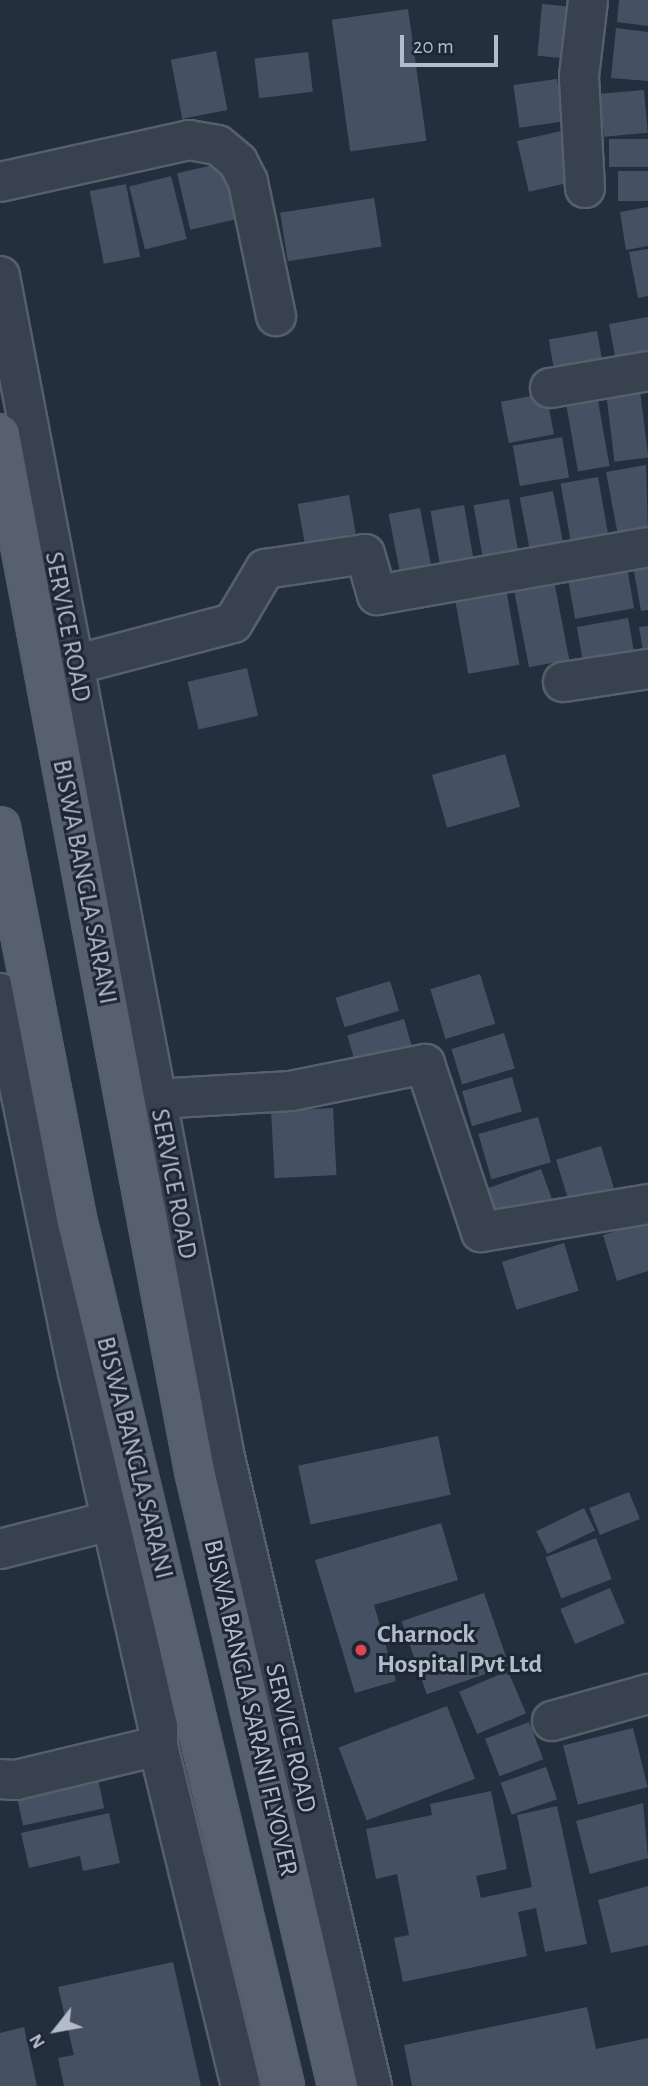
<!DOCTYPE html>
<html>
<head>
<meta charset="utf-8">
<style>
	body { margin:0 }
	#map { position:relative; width:648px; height:2086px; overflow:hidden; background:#242f3e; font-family:"Alegreya Sans",sans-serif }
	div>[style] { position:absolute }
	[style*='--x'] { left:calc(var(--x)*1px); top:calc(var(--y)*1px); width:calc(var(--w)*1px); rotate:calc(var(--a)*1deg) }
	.building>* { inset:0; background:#455162; transform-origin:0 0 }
	.roads { filter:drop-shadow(2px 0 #565f6c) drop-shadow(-2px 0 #565f6c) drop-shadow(0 2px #565f6c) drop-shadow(0 -2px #565f6c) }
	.minor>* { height:38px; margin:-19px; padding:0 19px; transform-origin:19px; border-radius:19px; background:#38414e }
	.major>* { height:38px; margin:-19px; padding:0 19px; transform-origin:19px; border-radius:19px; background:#56606e }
	.dots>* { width:19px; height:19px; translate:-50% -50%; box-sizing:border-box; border:4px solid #1d2633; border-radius:50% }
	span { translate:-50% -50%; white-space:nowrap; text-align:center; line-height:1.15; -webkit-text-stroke:6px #1d2633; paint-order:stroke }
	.street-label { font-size:26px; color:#b4bcc9 }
	.poi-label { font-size:26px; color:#b4bcc9; font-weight:700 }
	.left { translate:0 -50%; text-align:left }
	.north { position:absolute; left:21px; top:1995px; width:70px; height:70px; -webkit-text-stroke:5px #1d2633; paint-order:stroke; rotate:239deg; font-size:19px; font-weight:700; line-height:28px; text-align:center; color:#b4bcc9 }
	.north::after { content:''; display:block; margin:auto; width:24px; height:32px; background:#b4bcc9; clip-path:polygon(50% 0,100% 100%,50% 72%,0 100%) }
	.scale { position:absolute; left:400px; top:35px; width:98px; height:32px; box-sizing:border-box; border:4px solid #b4bcc9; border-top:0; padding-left:9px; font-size:21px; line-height:24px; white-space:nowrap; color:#b4bcc9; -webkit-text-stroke:5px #1d2633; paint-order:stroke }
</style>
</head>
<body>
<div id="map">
	<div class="building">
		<i style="clip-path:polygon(619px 0,648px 0,648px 26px,617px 22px)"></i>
		<i style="left:542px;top:4px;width:36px;height:52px;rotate:5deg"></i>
		<i style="left:408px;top:9px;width:133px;height:77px;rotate:82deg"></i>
		<i style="clip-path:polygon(616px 28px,648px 32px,648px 81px,611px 78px)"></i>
		<i style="left:216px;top:51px;width:60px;height:46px;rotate:79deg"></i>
		<i style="left:308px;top:52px;width:40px;height:54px;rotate:83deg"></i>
		<i style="left:557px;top:79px;width:43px;height:44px;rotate:82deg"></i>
		<i style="left:644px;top:90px;width:43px;height:44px;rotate:85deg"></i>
		<i style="left:561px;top:131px;width:52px;height:45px;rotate:77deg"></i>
		<i style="left:648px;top:139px;width:28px;height:39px;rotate:90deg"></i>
		<i style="left:222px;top:163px;width:58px;height:46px;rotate:77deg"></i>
		<i style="left:648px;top:171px;width:30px;height:30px;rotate:90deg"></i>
		<i style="left:171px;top:176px;width:65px;height:43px;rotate:76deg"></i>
		<i style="left:126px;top:184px;width:74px;height:37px;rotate:79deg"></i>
		<i style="left:374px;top:198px;width:49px;height:95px;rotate:81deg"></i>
		<i style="clip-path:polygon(648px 207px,648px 246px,626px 250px,620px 212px)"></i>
		<i style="clip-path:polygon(648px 249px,648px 296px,638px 298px,629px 252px)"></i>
		<i style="clip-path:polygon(648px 317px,648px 367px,618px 372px,609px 324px)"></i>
		<i style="left:597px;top:331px;width:40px;height:49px;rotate:80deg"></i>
		<i style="left:640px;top:390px;width:68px;height:34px;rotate:83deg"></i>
		<i style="left:546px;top:393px;width:42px;height:46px;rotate:79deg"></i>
		<i style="left:597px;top:395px;width:72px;height:32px;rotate:80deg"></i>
		<i style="left:562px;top:437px;width:41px;height:50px;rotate:80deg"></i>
		<i style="clip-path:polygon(646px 465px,648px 536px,619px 541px,606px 472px)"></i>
		<i style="left:598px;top:477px;width:66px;height:38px;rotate:80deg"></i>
		<i style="left:553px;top:491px;width:64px;height:34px;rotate:79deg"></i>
		<i style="left:349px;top:495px;width:39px;height:52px;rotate:80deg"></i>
		<i style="left:509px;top:499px;width:62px;height:36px;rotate:80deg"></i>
		<i style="left:464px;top:505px;width:68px;height:34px;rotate:80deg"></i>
		<i style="left:420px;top:508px;width:65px;height:32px;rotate:79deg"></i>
		<i style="clip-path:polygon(648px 557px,648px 610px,641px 611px,632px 560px)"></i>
		<i style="left:626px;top:562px;width:47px;height:60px;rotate:80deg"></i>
		<i style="left:554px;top:581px;width:80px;height:41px;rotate:79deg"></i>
		<i style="left:505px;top:583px;width:83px;height:52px;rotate:80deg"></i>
		<i style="left:628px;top:618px;width:46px;height:52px;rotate:80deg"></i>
		<i style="clip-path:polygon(648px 626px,648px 662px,645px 663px,639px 627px)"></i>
		<i style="left:247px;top:668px;width:49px;height:61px;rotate:77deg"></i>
		<i style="left:505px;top:754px;width:55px;height:76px;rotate:74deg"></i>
		<i style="left:480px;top:974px;width:52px;height:52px;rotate:73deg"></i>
		<i style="left:390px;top:981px;width:31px;height:57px;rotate:73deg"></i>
		<i style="left:404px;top:1019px;width:32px;height:59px;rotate:74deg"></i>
		<i style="left:504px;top:1033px;width:37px;height:55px;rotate:73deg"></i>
		<i style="left:512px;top:1077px;width:36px;height:52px;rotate:74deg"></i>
		<i style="left:333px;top:1108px;width:67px;height:62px;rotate:87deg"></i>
		<i style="left:538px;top:1117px;width:47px;height:62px;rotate:74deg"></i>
		<i style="left:601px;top:1146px;width:44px;height:47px;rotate:73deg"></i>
		<i style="left:541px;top:1169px;width:33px;height:57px;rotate:70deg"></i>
		<i style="clip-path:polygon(648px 1221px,648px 1271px,617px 1281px,603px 1235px)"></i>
		<i style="left:564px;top:1243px;width:50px;height:65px;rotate:73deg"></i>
		<i style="left:438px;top:1436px;width:60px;height:143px;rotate:78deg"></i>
		<i style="left:629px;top:1492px;width:29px;height:43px;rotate:68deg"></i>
		<i style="left:584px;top:1508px;width:25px;height:53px;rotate:64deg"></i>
		<i style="clip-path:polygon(441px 1523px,458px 1580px,374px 1605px,396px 1681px,355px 1693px,315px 1560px)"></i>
		<i style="left:596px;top:1538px;width:44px;height:54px;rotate:69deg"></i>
		<i style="left:610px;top:1588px;width:38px;height:54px;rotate:67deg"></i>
		<i style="left:484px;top:1593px;width:77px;height:87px;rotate:71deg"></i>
		<i style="left:508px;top:1671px;width:46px;height:53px;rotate:67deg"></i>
		<i style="left:447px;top:1706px;width:78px;height:116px;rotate:69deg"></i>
		<i style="left:529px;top:1722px;width:40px;height:47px;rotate:69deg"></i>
		<i style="left:633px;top:1728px;width:61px;height:72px;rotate:76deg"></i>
		<i style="left:546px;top:1767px;width:34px;height:48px;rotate:71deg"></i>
		<i style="left:98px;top:1779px;width:30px;height:83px;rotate:78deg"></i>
		<i style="clip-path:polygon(491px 1791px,507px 1869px,476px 1876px,481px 1898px,532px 1887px,517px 1815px,557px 1806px,587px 1944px,545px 1952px,536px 1908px,518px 1912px,527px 1956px,403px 1982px,394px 1938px,409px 1935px,397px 1874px,376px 1879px,366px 1829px,432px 1815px,430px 1804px)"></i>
		<i style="clip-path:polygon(643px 1803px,648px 1858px,590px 1874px,576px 1821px)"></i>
		<i style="clip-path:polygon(109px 1813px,120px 1863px,83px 1871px,80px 1856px,29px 1868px,21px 1833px)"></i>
		<i style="clip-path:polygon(648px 1886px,648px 1945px,611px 1953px,598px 1900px)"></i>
		<i style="clip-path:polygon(173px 1962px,201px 2086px,64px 2086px,58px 2058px,74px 2055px,58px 1987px)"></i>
		<i style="clip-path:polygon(587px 2007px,596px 2049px,648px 2038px,648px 2086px,412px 2086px,404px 2045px)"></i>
		<i style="clip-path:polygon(24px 2027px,37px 2086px,0 2086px,0 2033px)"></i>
	</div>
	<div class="roads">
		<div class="minor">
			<i style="--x:0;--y:182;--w:194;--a:-12.5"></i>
			<i style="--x:189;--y:140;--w:29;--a:10"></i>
			<i style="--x:218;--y:145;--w:26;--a:40"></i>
			<i style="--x:238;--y:162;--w:22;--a:63"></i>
			<i style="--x:248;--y:182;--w:137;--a:78.2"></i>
			<i style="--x:585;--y:188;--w:112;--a:-93.1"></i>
			<i style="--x:579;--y:76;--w:77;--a:-83.2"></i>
			<i style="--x:0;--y:276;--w:1198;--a:79.22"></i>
			<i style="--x:224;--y:1453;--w:650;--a:76.84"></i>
			<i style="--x:550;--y:388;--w:99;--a:-9.8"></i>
			<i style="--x:74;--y:665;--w:164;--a:-14.8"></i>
			<i style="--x:233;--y:623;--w:63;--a:-59.3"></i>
			<i style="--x:265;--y:569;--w:101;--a:-8.5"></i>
			<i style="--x:365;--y:554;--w:43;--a:73.7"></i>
			<i style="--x:377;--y:595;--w:275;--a:-10"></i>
			<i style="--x:563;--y:682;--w:86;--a:-8.7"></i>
			<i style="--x:0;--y:993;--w:387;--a:78.4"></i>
			<i style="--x:78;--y:1372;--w:363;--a:77.3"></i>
			<i style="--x:158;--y:1726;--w:20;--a:90"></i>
			<i style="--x:158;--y:1746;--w:350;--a:76.3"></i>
			<i style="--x:156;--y:1099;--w:135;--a:-3.4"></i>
			<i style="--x:291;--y:1091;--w:137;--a:-11.4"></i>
			<i style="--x:425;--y:1064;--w:177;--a:71.6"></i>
			<i style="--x:481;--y:1232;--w:169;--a:-9.5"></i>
			<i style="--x:0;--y:1549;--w:114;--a:-14.3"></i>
			<i style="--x:552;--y:1721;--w:100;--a:-15.7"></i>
			<i style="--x:0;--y:1779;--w:16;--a:4"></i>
			<i style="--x:16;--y:1780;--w:146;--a:-13.5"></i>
		</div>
		<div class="major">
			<i style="--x:0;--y:434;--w:1055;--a:79.35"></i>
			<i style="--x:195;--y:1471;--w:631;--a:76.91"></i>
			<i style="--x:0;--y:827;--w:398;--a:79"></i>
			<i style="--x:76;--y:1218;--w:893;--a:76.52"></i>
		</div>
	</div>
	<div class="dots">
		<i style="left:361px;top:1650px;background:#e0444e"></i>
	</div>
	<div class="street-label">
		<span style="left:67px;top:627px;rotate:79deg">SERVICE ROAD</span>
		<span style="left:84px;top:882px;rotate:79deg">BISWA BANGLA SARANI</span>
		<span style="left:173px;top:1184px;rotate:79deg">SERVICE ROAD</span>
		<span style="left:134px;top:1458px;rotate:76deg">BISWA BANGLA SARANI</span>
		<span style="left:250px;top:1708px;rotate:77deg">BISWA BANGLA SARANI FLYOVER</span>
		<span style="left:290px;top:1738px;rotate:77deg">SERVICE ROAD</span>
	</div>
	<div class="poi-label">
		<span class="left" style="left:377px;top:1650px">Charnock<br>Hospital Pvt Ltd</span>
	</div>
	<div class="north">N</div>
	<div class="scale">20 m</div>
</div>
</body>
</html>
